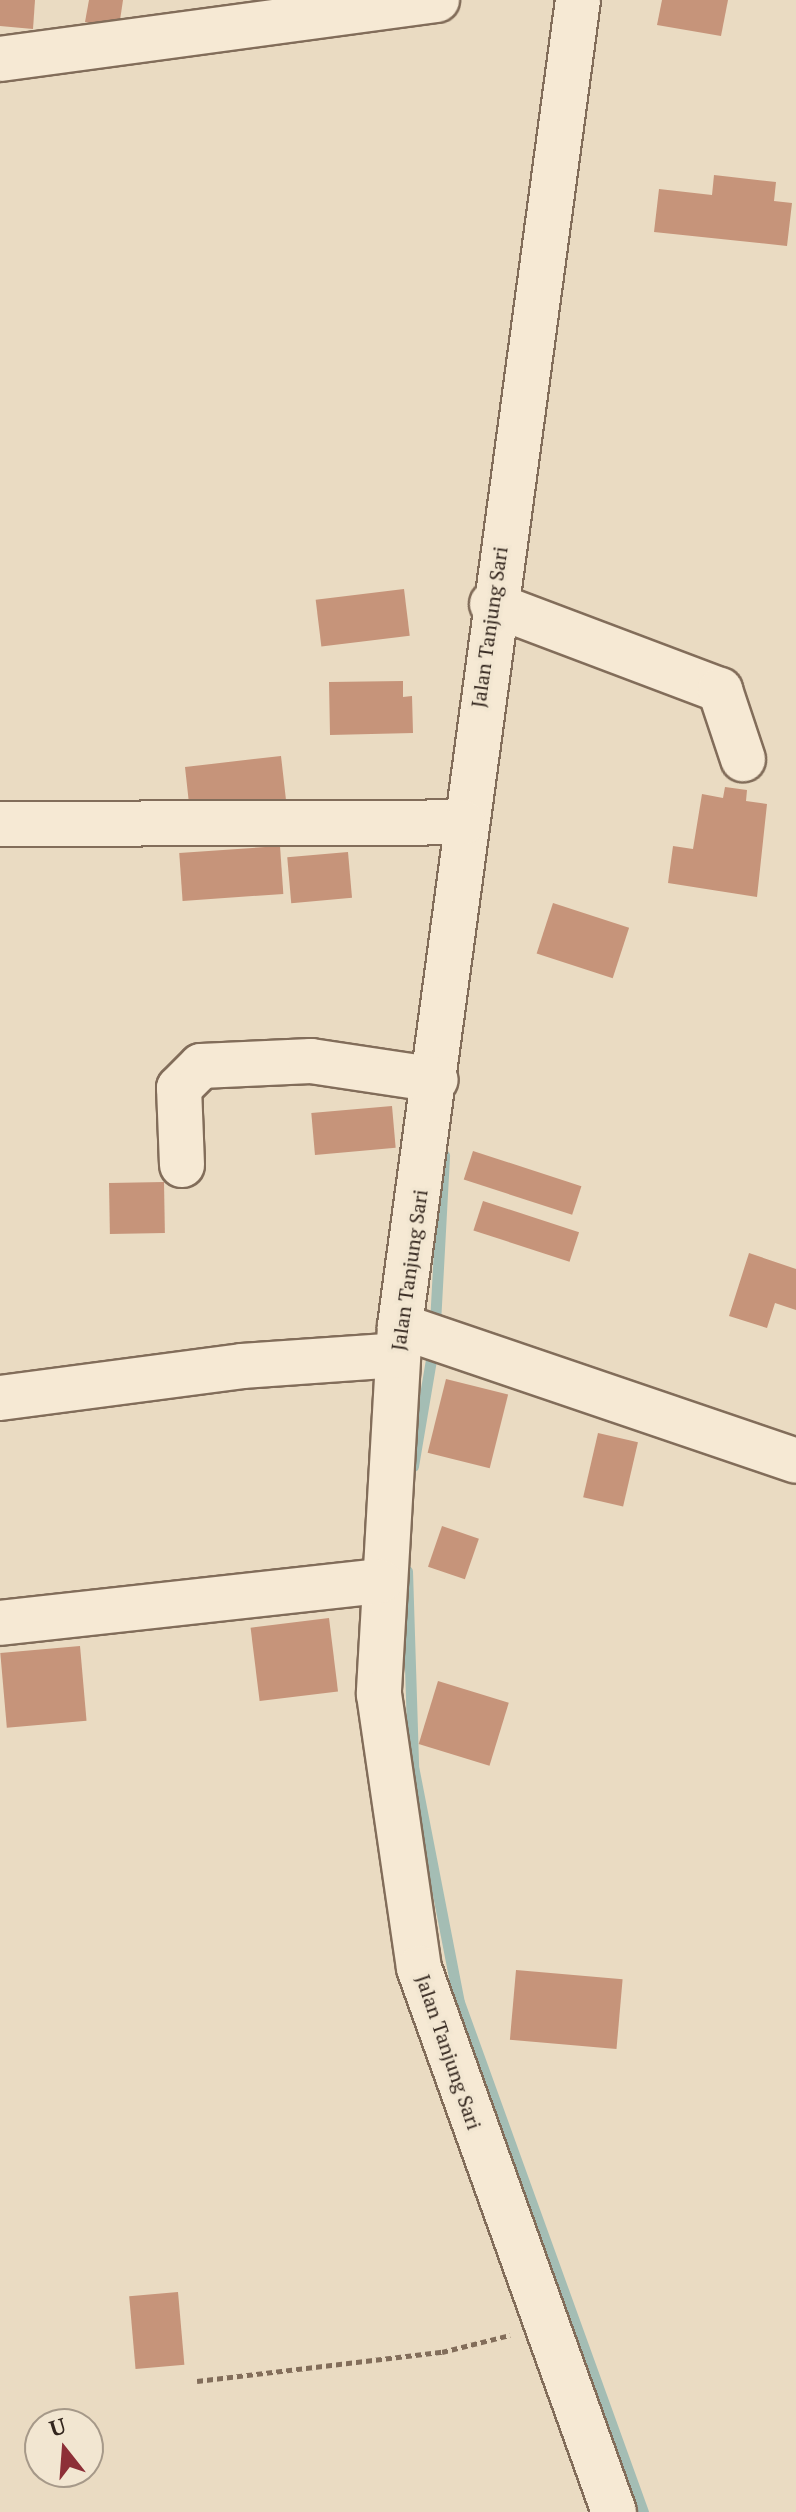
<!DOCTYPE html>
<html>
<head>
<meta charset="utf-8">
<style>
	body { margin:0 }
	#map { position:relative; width:796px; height:2512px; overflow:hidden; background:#eadbc2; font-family:"PT Serif",serif }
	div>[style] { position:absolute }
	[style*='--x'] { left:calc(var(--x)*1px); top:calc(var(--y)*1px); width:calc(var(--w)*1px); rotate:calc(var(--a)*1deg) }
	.stream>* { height:11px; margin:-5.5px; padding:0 5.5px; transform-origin:5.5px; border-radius:5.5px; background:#a4bdb4 }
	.building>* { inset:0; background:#c6947a; transform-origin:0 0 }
	.path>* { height:5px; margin-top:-2.5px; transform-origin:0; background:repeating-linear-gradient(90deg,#826d5a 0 6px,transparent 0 10px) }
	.roads { filter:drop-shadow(2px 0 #826d5a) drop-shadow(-2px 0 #826d5a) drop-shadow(0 2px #826d5a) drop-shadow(0 -2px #826d5a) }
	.minor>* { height:44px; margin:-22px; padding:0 22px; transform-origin:22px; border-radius:22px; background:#f6e9d4 }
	span { translate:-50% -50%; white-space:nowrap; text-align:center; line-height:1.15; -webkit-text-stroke:7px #f2e6d1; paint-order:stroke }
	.street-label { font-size:20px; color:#33261e }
	.north { position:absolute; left:24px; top:2408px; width:80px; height:80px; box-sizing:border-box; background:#f2e6d1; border:2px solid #a69989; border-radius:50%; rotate:343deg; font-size:22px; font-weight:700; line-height:32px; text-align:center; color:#33261e }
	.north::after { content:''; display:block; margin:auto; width:28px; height:36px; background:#8d2f37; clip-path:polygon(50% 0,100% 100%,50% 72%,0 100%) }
</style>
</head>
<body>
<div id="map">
	<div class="stream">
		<i style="--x:435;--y:1323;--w:168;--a:-86.9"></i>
		<i style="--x:413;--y:1466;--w:108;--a:-80.4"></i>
		<i style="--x:407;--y:1571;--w:195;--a:88.2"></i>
		<i style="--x:413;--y:1766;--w:240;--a:79"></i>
		<i style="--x:459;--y:2002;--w:542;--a:70.16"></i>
	</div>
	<div class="building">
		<i style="clip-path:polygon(0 0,35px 0,33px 29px,0 26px)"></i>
		<i style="clip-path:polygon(89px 0,123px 0,119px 27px,85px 22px)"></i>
		<i style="clip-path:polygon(662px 0,728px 0,721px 36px,657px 25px)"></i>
		<i style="clip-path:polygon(714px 175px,776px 182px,774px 201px,792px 203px,787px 246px,654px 232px,659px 189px,712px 195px)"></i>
		<i style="left:404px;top:589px;width:47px;height:89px;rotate:83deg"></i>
		<i style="clip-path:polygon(403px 681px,403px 697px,412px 696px,413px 733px,330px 735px,329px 682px)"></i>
		<i style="clip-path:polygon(281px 756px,286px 800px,236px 805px,191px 822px,185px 767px)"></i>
		<i style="clip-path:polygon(725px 787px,747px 790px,746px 801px,767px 804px,757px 897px,668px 883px,673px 846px,693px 849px,702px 794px,723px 798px)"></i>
		<i style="left:280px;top:846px;width:48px;height:101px;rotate:86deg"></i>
		<i style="left:348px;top:852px;width:46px;height:61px;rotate:85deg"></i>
		<i style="left:553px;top:903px;width:80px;height:53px;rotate:18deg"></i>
		<i style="left:392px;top:1106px;width:42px;height:81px;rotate:85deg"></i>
		<i style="left:473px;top:1151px;width:114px;height:30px;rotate:18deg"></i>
		<i style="left:164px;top:1182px;width:51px;height:55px;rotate:89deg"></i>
		<i style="left:483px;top:1201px;width:101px;height:31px;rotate:18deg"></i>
		<i style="clip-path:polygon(749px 1253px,796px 1269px,796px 1310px,775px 1303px,767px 1328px,729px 1316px)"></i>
		<i style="left:446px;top:1379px;width:64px;height:76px;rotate:14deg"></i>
		<i style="left:598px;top:1433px;width:41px;height:66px;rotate:13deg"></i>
		<i style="left:442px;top:1526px;width:39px;height:43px;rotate:19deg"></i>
		<i style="left:329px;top:1618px;width:74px;height:79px;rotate:83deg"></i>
		<i style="left:80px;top:1646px;width:75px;height:80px;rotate:85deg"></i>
		<i style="left:438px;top:1681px;width:74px;height:66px;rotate:17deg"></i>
		<i style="left:516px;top:1970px;width:107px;height:70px;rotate:5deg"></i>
		<i style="left:178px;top:2292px;width:73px;height:49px;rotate:85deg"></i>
	</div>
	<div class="path">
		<i style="--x:197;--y:2381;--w:247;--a:-6.8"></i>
		<i style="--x:442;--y:2352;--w:70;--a:-14"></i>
	</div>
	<div class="roads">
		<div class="minor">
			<i style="--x:578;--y:0;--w:1338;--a:97.65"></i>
			<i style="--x:400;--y:1326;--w:369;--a:93.3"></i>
			<i style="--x:379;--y:1694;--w:277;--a:81.7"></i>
			<i style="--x:419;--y:1968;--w:578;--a:70.28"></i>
			<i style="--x:0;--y:59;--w:441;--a:-7.7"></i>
			<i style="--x:492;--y:604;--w:244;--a:20.7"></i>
			<i style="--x:720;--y:690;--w:73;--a:71.6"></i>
			<i style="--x:0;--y:824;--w:463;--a:-0.2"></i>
			<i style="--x:182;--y:1165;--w:77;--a:-92.2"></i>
			<i style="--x:179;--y:1088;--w:31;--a:-45"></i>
			<i style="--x:201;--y:1066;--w:110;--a:-2.6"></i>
			<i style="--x:311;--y:1061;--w:126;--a:8.6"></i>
			<i style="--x:400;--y:1326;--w:418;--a:18.8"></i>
			<i style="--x:0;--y:1398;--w:244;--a:-7.5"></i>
			<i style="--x:242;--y:1366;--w:156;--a:-4"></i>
			<i style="--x:0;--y:1623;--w:382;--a:-6.3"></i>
		</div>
	</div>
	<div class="street-label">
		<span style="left:489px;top:627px;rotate:-82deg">Jalan Tanjung Sari</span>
		<span style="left:409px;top:1270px;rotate:-82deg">Jalan Tanjung Sari</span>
		<span style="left:449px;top:2052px;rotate:71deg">Jalan Tanjung Sari</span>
	</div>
	<div class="north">U</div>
</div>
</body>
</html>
